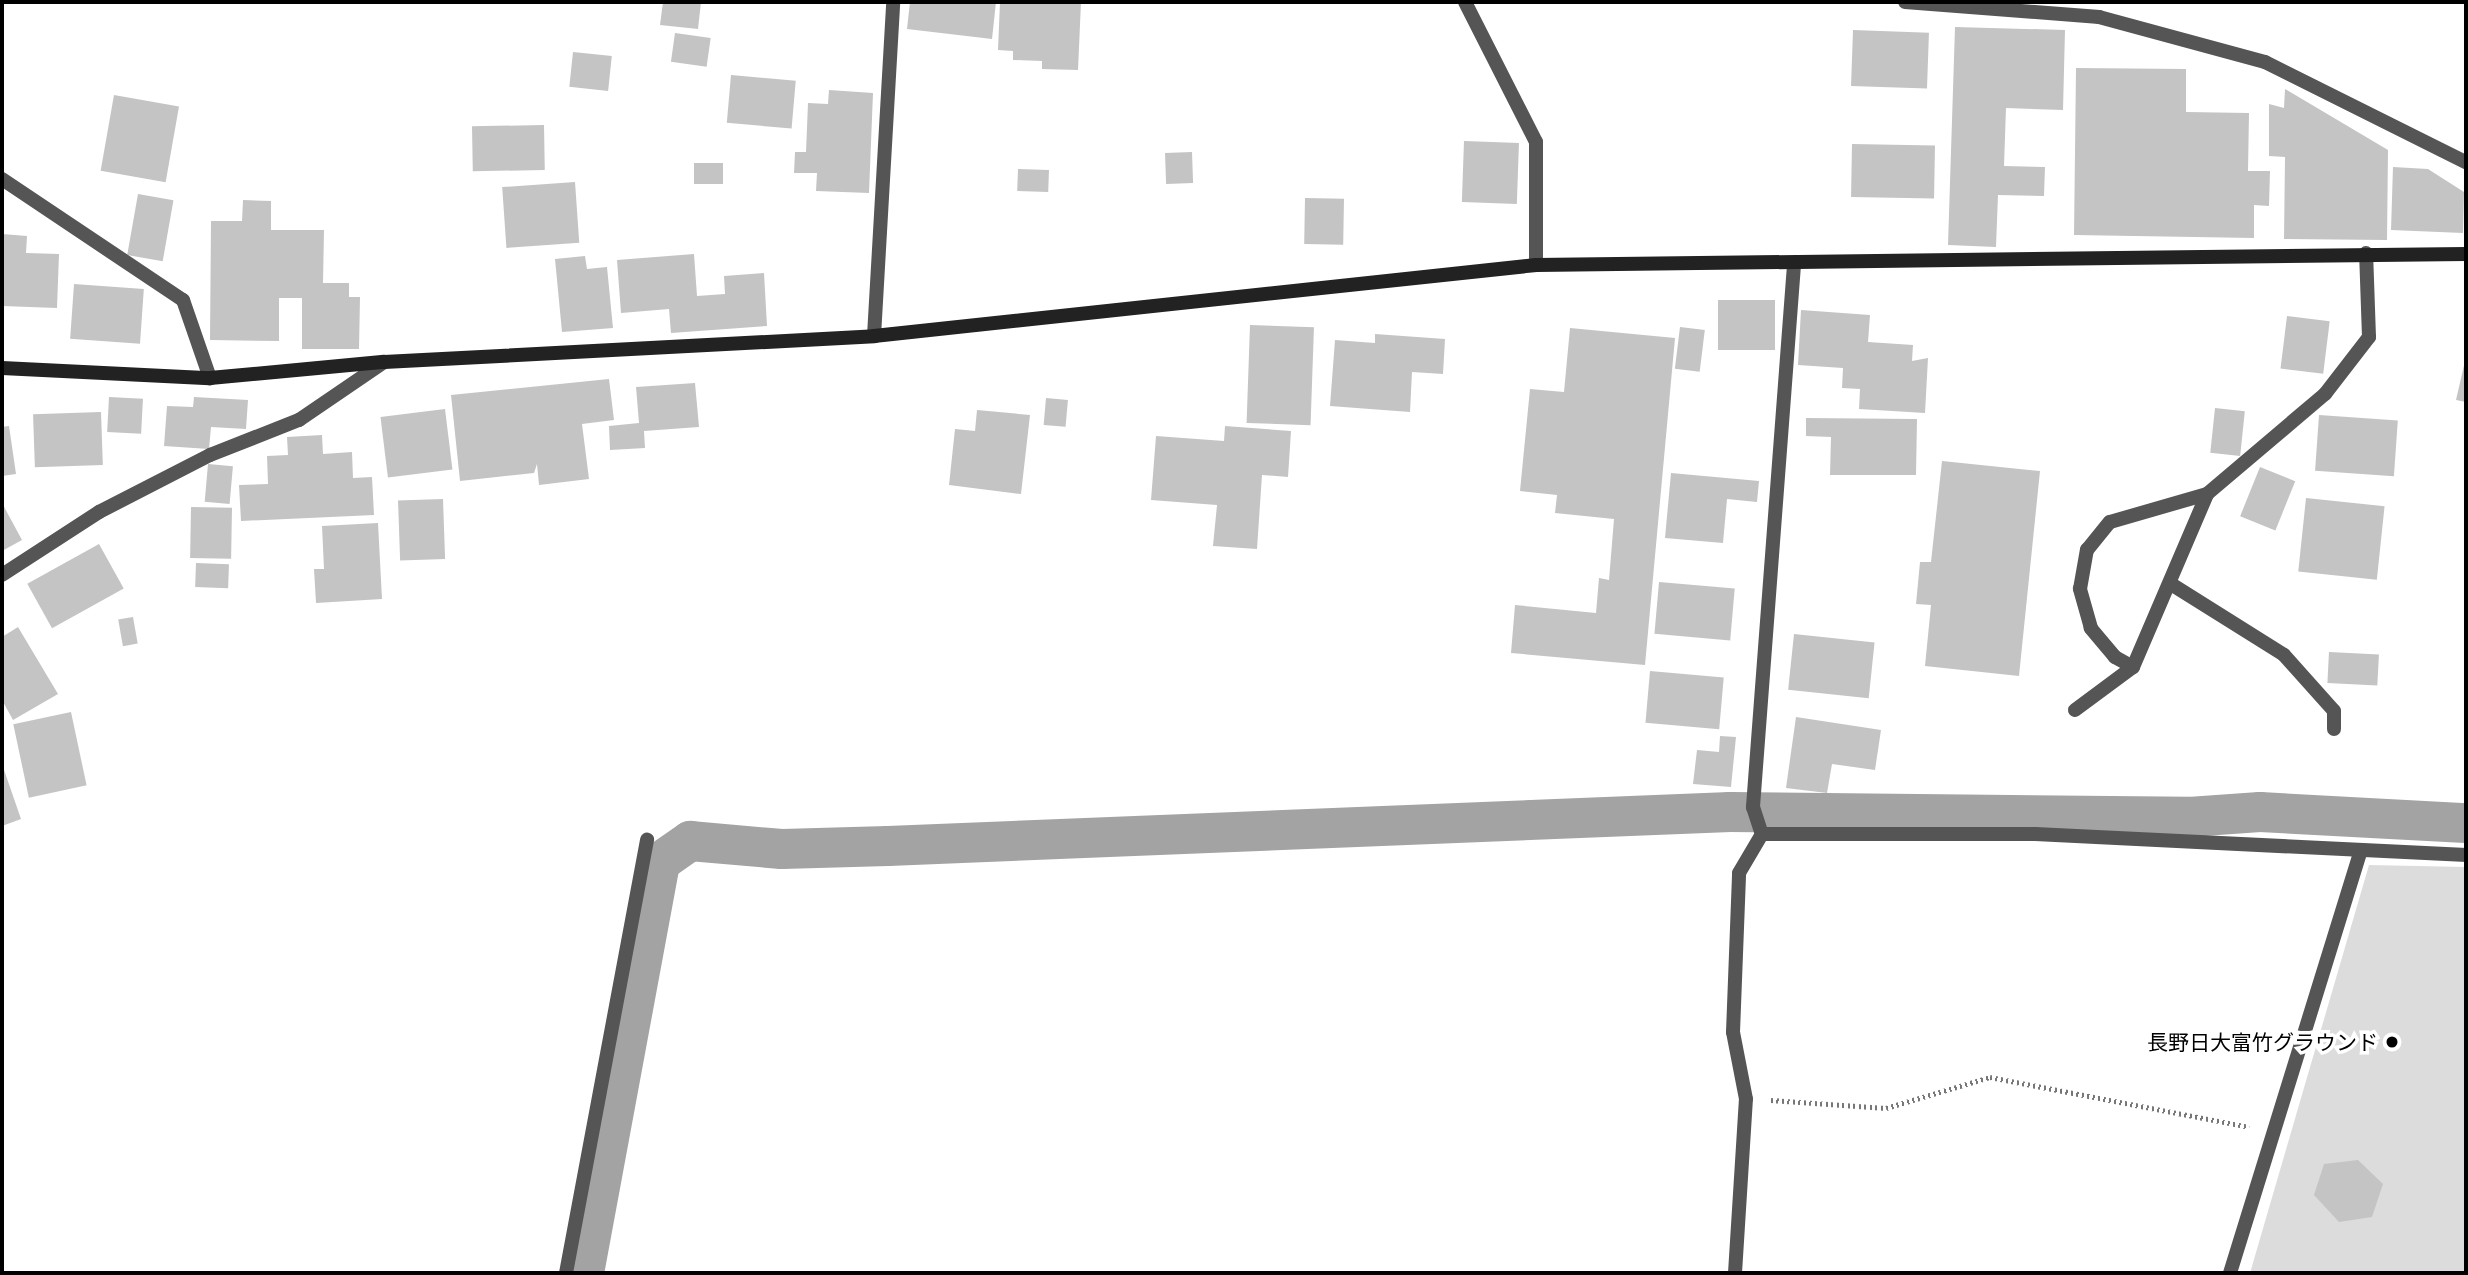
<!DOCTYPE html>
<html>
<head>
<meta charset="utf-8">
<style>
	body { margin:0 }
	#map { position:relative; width:2468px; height:1275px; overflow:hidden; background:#fff; font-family:"Titillium Web","Noto Sans JP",sans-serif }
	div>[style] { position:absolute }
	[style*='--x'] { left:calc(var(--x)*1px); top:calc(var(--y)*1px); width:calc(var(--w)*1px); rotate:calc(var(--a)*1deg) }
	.green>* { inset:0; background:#dcdcdc }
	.canal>* { height:40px; margin:-20px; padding:0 20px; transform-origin:20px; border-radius:20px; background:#a3a3a3 }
	.building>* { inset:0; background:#c4c4c4; transform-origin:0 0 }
	.path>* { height:4.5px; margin-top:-2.25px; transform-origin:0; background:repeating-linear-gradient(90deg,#777 0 2px,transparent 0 5.5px) }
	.lane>* { height:14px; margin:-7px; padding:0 7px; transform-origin:7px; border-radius:7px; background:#555 }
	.street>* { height:14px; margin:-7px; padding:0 7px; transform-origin:7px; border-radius:7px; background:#555 }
	.secondary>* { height:14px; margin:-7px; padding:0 7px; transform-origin:7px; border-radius:7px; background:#222 }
	.dots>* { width:19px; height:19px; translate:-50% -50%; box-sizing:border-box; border:4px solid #fff; border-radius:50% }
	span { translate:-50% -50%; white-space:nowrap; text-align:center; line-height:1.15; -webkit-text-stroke:7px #fff; paint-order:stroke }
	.poi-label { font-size:21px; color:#000 }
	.right { translate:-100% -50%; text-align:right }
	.frame { position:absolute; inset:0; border:4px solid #000; pointer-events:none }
</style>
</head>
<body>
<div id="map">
	<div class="green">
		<i style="clip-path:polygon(2369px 865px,2466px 867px,2466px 1273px,2250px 1273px)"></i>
	</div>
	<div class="canal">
		<i style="--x:584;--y:1273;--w:418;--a:-79.5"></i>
		<i style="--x:660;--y:862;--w:37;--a:-35"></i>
		<i style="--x:690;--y:841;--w:92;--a:5"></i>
		<i style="--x:782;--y:849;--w:106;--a:-1.6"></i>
		<i style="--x:888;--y:846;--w:843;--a:-2.31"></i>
		<i style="--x:1730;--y:812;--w:459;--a:0.6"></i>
		<i style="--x:2189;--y:817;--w:71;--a:-4"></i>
		<i style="--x:2260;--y:812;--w:206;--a:3.1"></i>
	</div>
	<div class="building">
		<i style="clip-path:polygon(663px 2px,701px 2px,698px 29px,660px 25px)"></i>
		<i style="clip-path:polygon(910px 2px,996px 2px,992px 39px,907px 29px)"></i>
		<i style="clip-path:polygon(1000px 2px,1081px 2px,1078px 70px,1042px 69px,1042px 61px,1013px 60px,1013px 51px,998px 50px)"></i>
		<i style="clip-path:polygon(1955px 27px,2065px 30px,2063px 110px,2006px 108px,2004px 166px,2045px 167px,2044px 196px,1998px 195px,1996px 247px,1948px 245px)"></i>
		<i style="left:1853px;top:30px;width:76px;height:56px;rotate:2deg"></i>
		<i style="left:675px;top:33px;width:36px;height:29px;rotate:8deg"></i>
		<i style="left:573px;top:52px;width:39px;height:35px;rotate:6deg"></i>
		<i style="clip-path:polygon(2076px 68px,2186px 69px,2186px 112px,2249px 113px,2248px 171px,2270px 171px,2269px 206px,2254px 205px,2254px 238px,2074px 235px)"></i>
		<i style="left:731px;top:75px;width:65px;height:48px;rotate:5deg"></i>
		<i style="clip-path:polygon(2285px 89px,2388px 150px,2387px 240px,2284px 239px,2285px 157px,2269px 156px,2269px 104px,2284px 108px)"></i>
		<i style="clip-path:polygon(829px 90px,873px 93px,869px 193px,816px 191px,817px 173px,794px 173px,795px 152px,806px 152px,808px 103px,828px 104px)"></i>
		<i style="left:114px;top:95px;width:66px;height:77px;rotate:10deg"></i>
		<i style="left:544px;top:125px;width:45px;height:72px;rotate:89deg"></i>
		<i style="left:1464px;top:141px;width:55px;height:61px;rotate:2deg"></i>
		<i style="left:1852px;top:144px;width:83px;height:53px;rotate:1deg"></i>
		<i style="left:1192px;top:152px;width:31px;height:27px;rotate:88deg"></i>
		<i style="left:694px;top:163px;width:29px;height:21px"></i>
		<i style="clip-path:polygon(2393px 167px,2428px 169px,2464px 192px,2463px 233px,2391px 230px)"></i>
		<i style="left:1018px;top:169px;width:31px;height:22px;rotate:2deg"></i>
		<i style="left:575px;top:182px;width:61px;height:73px;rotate:86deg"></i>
		<i style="left:138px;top:194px;width:36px;height:62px;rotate:10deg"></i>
		<i style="left:1305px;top:198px;width:39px;height:46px;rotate:1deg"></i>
		<i style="clip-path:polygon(243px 200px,271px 201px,271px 230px,324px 230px,323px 283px,349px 283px,349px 297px,360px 297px,359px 349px,302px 349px,302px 298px,279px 298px,279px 341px,210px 340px,211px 221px,242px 221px)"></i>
		<i style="clip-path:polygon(2px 234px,27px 236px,26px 253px,59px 254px,57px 308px,2px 306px)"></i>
		<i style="clip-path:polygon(694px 254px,697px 296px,725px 294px,724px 276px,764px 273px,767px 326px,671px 333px,669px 309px,621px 313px,617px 260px)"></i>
		<i style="clip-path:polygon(585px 256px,587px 269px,607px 267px,613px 328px,562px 332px,555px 259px)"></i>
		<i style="left:74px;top:284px;width:70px;height:55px;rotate:4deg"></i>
		<i style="left:1718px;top:300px;width:57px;height:50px"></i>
		<i style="clip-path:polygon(1801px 310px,1870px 315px,1868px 342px,1913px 345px,1912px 361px,1928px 358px,1925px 413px,1859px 409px,1860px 389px,1842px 388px,1843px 368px,1798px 365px)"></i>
		<i style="left:2287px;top:316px;width:43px;height:53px;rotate:7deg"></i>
		<i style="left:1250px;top:325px;width:64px;height:98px;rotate:2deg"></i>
		<i style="left:1680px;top:327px;width:25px;height:42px;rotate:7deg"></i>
		<i style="clip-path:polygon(1570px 328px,1675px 338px,1645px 665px,1511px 653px,1515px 605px,1596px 613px,1599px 578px,1609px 580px,1614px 519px,1555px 513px,1557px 495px,1520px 491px,1530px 389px,1564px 392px)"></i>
		<i style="clip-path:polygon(1375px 334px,1445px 339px,1443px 374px,1412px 372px,1410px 412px,1330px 406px,1335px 340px,1375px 343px)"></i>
		<i style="clip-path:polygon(2465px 361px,2466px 362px,2466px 402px,2456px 400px)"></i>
		<i style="clip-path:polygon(609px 379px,614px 420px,582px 424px,589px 479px,539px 485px,537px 464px,534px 473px,460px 481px,451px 395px)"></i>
		<i style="clip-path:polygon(695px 383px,699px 427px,644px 431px,645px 448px,610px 450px,609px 426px,639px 423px,636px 387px)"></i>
		<i style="left:109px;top:397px;width:34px;height:35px;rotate:3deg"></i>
		<i style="clip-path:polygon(194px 397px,248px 400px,246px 429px,211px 427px,209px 449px,164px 446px,167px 406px,193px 407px)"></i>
		<i style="left:1046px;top:398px;width:22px;height:27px;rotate:5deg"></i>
		<i style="left:2215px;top:408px;width:30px;height:45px;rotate:6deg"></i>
		<i style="left:445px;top:409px;width:61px;height:65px;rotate:83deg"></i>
		<i style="clip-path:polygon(977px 410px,1030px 415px,1021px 494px,949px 485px,955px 429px,975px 431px)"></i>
		<i style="left:101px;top:412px;width:53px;height:68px;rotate:88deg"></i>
		<i style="left:2319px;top:415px;width:79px;height:56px;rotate:4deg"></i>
		<i style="clip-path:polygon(1806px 418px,1917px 419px,1916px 475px,1830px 475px,1831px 437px,1806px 436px)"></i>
		<i style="clip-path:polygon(9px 426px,16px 474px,2px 476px,2px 427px)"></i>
		<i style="clip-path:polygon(1225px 426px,1291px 431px,1288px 477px,1262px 475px,1257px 549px,1213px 546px,1217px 505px,1151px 500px,1156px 436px,1224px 441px)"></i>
		<i style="clip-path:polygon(322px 435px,323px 454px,352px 452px,353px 478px,372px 477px,374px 515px,241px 521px,239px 485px,268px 484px,267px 456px,288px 455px,287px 437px)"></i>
		<i style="clip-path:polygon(1942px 461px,2040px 471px,2019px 676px,1925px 666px,1931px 605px,1916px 604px,1920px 562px,1931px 562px)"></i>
		<i style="left:208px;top:464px;width:25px;height:38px;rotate:5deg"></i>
		<i style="left:2260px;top:467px;width:38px;height:53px;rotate:22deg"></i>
		<i style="clip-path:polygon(1671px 473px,1759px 481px,1757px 502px,1727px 499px,1723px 543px,1665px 538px)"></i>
		<i style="left:2306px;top:498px;width:79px;height:74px;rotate:6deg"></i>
		<i style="left:443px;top:499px;width:60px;height:45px;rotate:88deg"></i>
		<i style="clip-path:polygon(2px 503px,22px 540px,2px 551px)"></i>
		<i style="left:191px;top:507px;width:41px;height:51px;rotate:1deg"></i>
		<i style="clip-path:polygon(378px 523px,382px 599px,316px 603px,314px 569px,324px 569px,322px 526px)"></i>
		<i style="left:99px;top:544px;width:51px;height:82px;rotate:61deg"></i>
		<i style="left:196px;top:563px;width:33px;height:24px;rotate:2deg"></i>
		<i style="left:1659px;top:582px;width:76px;height:52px;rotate:5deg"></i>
		<i style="left:133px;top:617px;width:27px;height:15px;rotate:80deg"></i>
		<i style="clip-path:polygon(18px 627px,58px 694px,13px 720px,2px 700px,2px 637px)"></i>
		<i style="left:1794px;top:634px;width:81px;height:56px;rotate:6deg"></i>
		<i style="left:2329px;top:652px;width:50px;height:31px;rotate:3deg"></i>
		<i style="left:1650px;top:671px;width:74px;height:52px;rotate:5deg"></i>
		<i style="left:71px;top:712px;width:75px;height:59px;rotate:78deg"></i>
		<i style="clip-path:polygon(1796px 717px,1881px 730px,1875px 770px,1832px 764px,1827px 793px,1786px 788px)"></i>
		<i style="clip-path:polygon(1720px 736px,1736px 737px,1731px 787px,1693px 784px,1697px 750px,1719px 752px)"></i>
		<i style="clip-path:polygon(2px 764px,21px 819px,2px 826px)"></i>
		<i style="clip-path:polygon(2358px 1160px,2383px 1184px,2372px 1217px,2339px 1222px,2314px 1195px,2324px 1164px)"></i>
	</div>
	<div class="path">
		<i style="--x:1771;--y:1100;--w:115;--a:4"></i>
		<i style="--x:1886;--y:1108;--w:109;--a:-16.6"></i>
		<i style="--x:1990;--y:1077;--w:264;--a:10.9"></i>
	</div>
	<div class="lane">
		<i style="--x:2171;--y:584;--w:133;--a:32.1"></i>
		<i style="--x:2284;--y:655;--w:75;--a:48.2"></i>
		<i style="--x:2334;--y:711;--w:18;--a:90"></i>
		<i style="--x:2133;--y:667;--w:21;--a:-151"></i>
		<i style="--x:2115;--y:657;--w:38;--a:-130"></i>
		<i style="--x:2091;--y:628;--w:41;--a:-105.8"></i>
		<i style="--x:2080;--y:589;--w:40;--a:-80"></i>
		<i style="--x:2087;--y:550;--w:36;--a:-51"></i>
		<i style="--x:2110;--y:522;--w:101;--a:-16.1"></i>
		<i style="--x:2075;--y:710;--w:72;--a:-36.6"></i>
		<i style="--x:2133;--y:667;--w:188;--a:-66.8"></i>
		<i style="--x:2207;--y:494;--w:155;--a:-40.3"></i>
		<i style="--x:2325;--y:394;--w:72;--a:-52.3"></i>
		<i style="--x:2369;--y:337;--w:84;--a:-92"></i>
	</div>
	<div class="street">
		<i style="--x:1465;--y:2;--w:157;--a:63.1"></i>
		<i style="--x:1536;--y:142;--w:123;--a:90"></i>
		<i style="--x:1905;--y:2;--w:195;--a:4.4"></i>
		<i style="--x:2099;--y:17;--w:172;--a:15.2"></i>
		<i style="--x:2265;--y:62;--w:225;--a:26.5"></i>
		<i style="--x:2;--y:179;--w:218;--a:33.8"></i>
		<i style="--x:183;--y:300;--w:83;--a:70.9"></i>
		<i style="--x:1794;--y:265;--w:544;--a:94.33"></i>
		<i style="--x:1753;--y:807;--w:28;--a:72"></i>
		<i style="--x:1762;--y:834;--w:273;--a:0"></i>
		<i style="--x:2035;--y:834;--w:432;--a:2.8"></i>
		<i style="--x:874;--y:336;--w:335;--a:-86.7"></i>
		<i style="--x:2;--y:575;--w:116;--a:-33"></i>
		<i style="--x:99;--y:512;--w:125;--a:-27.2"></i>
		<i style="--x:210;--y:455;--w:96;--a:-21.5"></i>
		<i style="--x:299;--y:420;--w:103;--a:-34.3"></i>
		<i style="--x:566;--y:1273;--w:441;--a:-79.4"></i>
		<i style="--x:1735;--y:1273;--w:174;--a:-86.4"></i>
		<i style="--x:1746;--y:1099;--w:68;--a:-101"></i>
		<i style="--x:1733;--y:1032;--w:159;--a:-87.8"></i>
		<i style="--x:1739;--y:873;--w:45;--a:-59.5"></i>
		<i style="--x:2230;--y:1273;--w:441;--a:-72.8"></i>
	</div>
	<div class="secondary">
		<i style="--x:2;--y:368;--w:208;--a:2.8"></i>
		<i style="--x:210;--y:378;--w:175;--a:-5.3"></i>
		<i style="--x:384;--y:362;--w:491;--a:-3"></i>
		<i style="--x:874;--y:336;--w:666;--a:-6.12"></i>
		<i style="--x:1536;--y:265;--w:930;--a:-0.68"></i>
	</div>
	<div class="dots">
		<i style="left:2392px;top:1042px;background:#000"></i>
	</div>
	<div class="poi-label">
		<span class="right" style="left:2378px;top:1042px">長野日大富竹グラウンド</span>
	</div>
	<div class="frame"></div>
</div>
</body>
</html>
